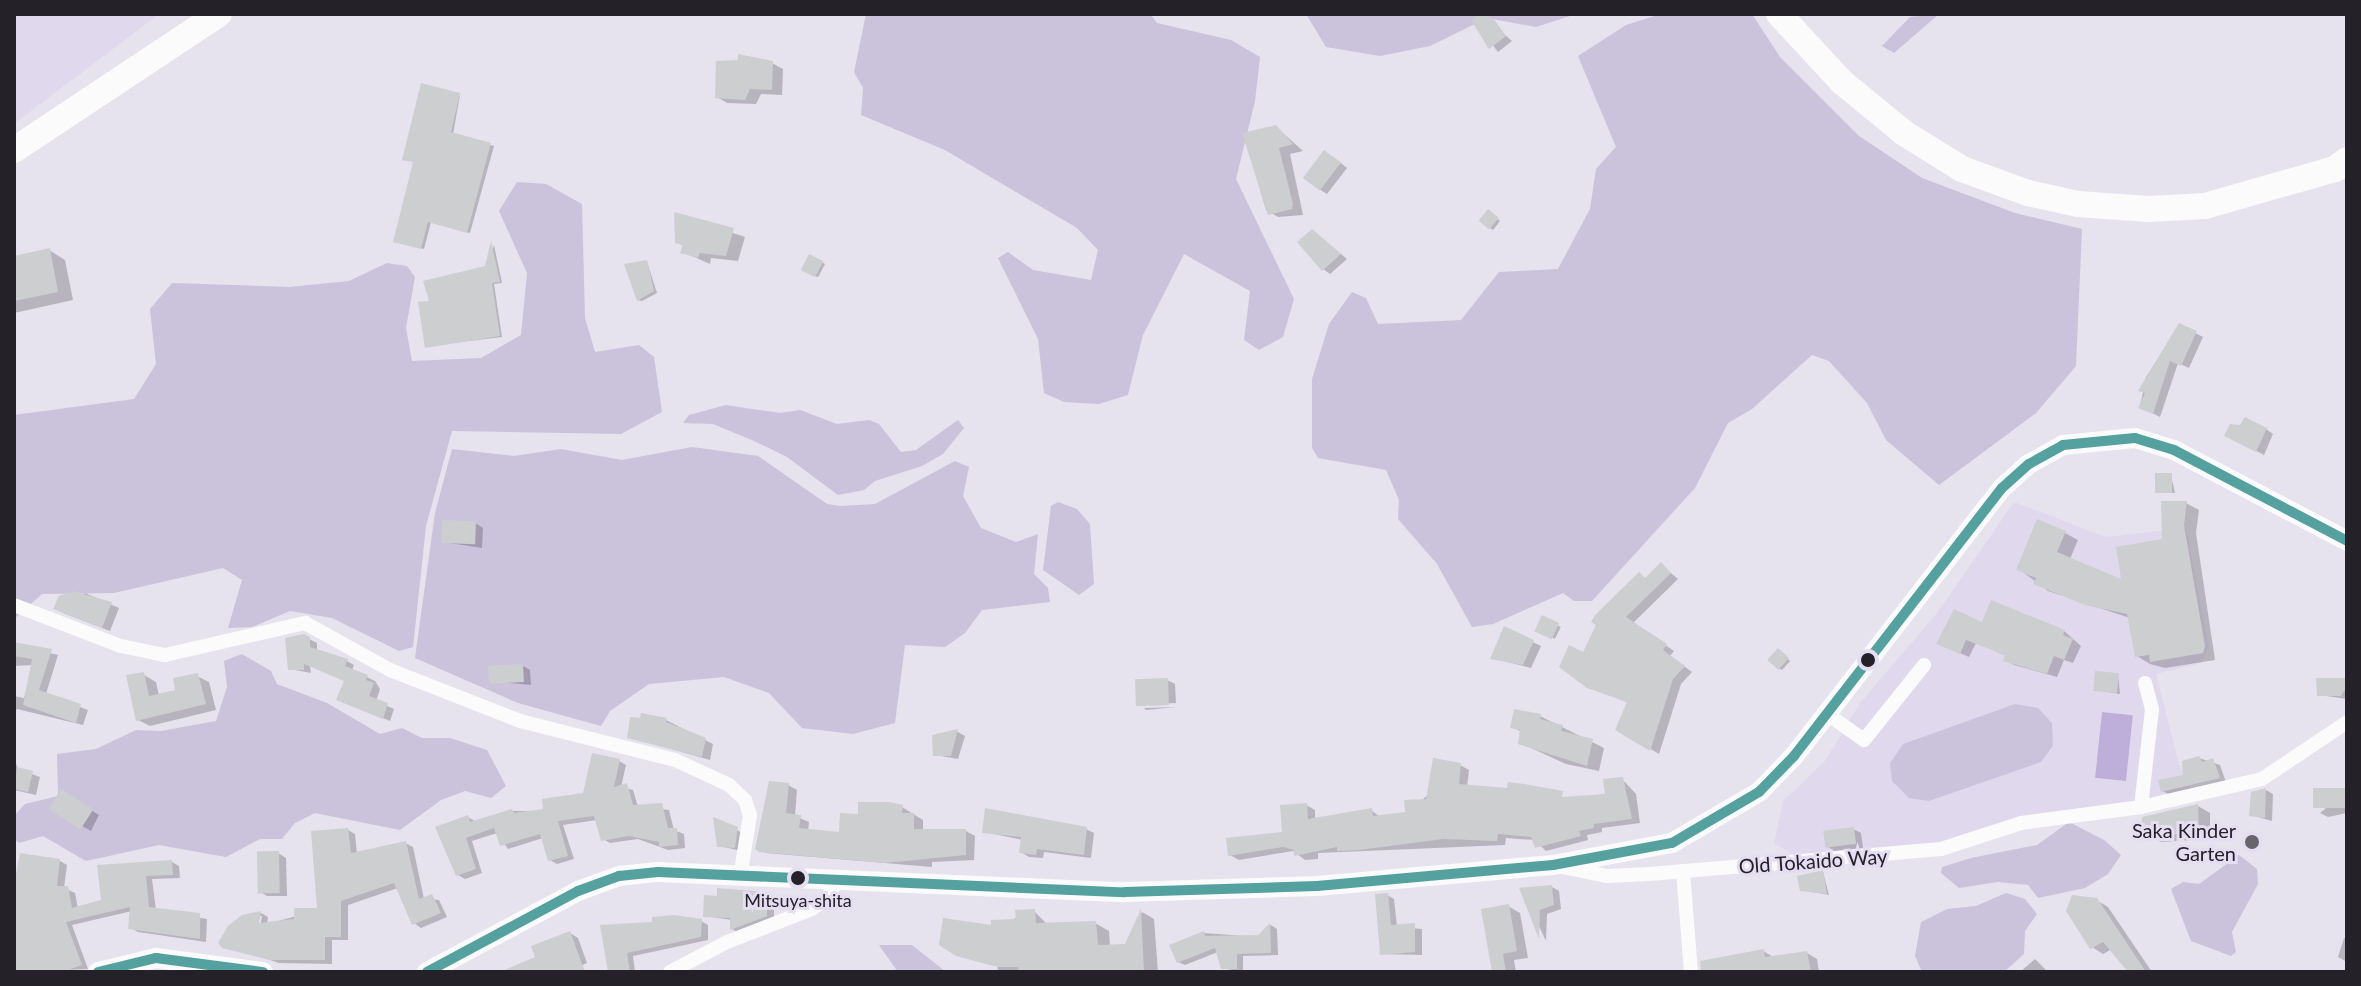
<!DOCTYPE html>
<html>
<head>
<meta charset="utf-8">
<style>
	body { margin:0 }
	#map { position:relative; width:2361px; height:986px; overflow:hidden; background:#e6e2ee; font-family:Lato,sans-serif }
	div>[style] { position:absolute }
	[style*='--x'] { left:calc(var(--x)*1px); top:calc(var(--y)*1px); width:calc(var(--w)*1px); rotate:calc(var(--a)*1deg) }
	.built>* { inset:0; background:#e0d9ee }
	.green>* { inset:0; background:#cbc2dc }
	.water>* { inset:0; background:#beaeda; transform-origin:0 0 }
	.shadow>* { inset:0; background:#0003; transform-origin:0 0 }
	.building>* { inset:0; background:#cdced0; transform-origin:0 0 }
	.street>* { height:14px; margin:-7px; padding:0 7px; transform-origin:7px; border-radius:7px; background:#fbfbfc }
	.secondary>* { height:20px; margin:-10px; padding:0 10px; transform-origin:10px; border-radius:10px; background:#fbfbfc }
	.highway>* { height:26px; margin:-13px; padding:0 13px; transform-origin:13px; border-radius:13px; background:#fbfbfc }
	.bus-1>* { height:10px; margin:-5px; padding:0 5px; transform-origin:5px; border-radius:5px; background:#55a1a0 }
	.dots>* { width:22px; height:22px; translate:-50% -50%; box-sizing:border-box; border:4px solid #e5def2; border-radius:50% }
	span { translate:-50% -50%; white-space:nowrap; text-align:center; line-height:1.15; -webkit-text-stroke:6px #e5def2; paint-order:stroke }
	.bus-label { font-size:18px; color:#242129 }
	.poi-label { font-size:20px; color:#242129 }
	.right { translate:-100% -50%; text-align:right }
	.street-label { font-size:20px; color:#242129 }
	.frame { position:absolute; inset:0; border:16px solid #242129; pointer-events:none }
</style>
</head>
<body>
<div id="map">
	<div class="built">
		<i style="clip-path:polygon(14px 14px,159px 14px,14px 124px)"></i>
		<i style="clip-path:polygon(2014px 502px,2106px 537px,2186px 528px,2209px 648px,2201px 663px,2156px 674px,2179px 764px,2192px 790px,1939px 846px,1801px 858px,1774px 844px,1783px 801px,1825px 761px,1860px 703px,1937px 613px)"></i>
	</div>
	<div class="green">
		<i style="clip-path:polygon(866px 14px,1150px 14px,1157px 23px,1231px 40px,1260px 57px,1255px 101px,1236px 179px,1294px 299px,1283px 337px,1259px 350px,1244px 340px,1250px 291px,1184px 254px,1143px 335px,1128px 395px,1099px 404px,1064px 402px,1044px 393px,1038px 339px,998px 258px,1008px 252px,1033px 270px,1091px 280px,1098px 250px,1077px 228px,945px 150px,861px 115px,863px 88px,854px 72px)"></i>
		<i style="clip-path:polygon(1306px 14px,1576px 14px,1536px 27px,1487px 18px,1430px 46px,1380px 56px,1326px 47px)"></i>
		<i style="clip-path:polygon(1661px 14px,1752px 14px,1780px 57px,1859px 136px,1922px 178px,2015px 213px,2082px 229px,2076px 366px,2036px 413px,1939px 485px,1886px 440px,1867px 403px,1829px 361px,1812px 355px,1752px 409px,1728px 423px,1695px 488px,1592px 601px,1574px 601px,1563px 593px,1493px 624px,1472px 627px,1437px 564px,1398px 519px,1399px 500px,1386px 470px,1318px 458px,1312px 448px,1312px 379px,1329px 324px,1352px 292px,1366px 298px,1378px 324px,1461px 320px,1499px 272px,1558px 269px,1590px 209px,1596px 169px,1616px 147px,1578px 56px,1626px 25px)"></i>
		<i style="clip-path:polygon(1939px 14px,1894px 53px,1882px 46px,1910px 17px)"></i>
		<i style="clip-path:polygon(517px 182px,546px 184px,582px 204px,585px 318px,595px 352px,639px 345px,654px 357px,662px 412px,621px 434px,452px 431px,426px 526px,413px 647px,399px 651px,332px 618px,290px 611px,252px 627px,228px 628px,242px 580px,223px 568px,114px 593px,42px 594px,14px 619px,14px 415px,134px 399px,156px 364px,150px 309px,172px 283px,289px 287px,349px 281px,387px 263px,407px 266px,415px 277px,406px 328px,412px 361px,481px 358px,521px 335px,527px 273px,499px 211px)"></i>
		<i style="clip-path:polygon(726px 405px,780px 413px,800px 410px,837px 424px,869px 420px,879px 424px,901px 452px,916px 450px,958px 420px,964px 428px,943px 454px,922px 466px,875px 481px,864px 490px,838px 495px,787px 457px,752px 440px,713px 424px,683px 423px,689px 415px)"></i>
		<i style="clip-path:polygon(692px 447px,758px 456px,827px 504px,840px 506px,875px 504px,955px 461px,969px 467px,963px 496px,981px 528px,1016px 542px,1038px 534px,1034px 574px,1048px 588px,1050px 602px,982px 610px,965px 633px,945px 647px,905px 645px,895px 723px,853px 734px,802px 728px,769px 693px,724px 677px,649px 684px,610px 711px,601px 726px,518px 703px,415px 658px,435px 513px,452px 449px,514px 456px,561px 449px,622px 460px)"></i>
		<i style="clip-path:polygon(1058px 502px,1077px 509px,1090px 524px,1094px 584px,1079px 595px,1043px 570px,1051px 506px)"></i>
		<i style="clip-path:polygon(242px 654px,271px 671px,277px 684px,327px 703px,380px 734px,402px 728px,422px 738px,450px 738px,487px 750px,506px 786px,491px 798px,465px 791px,441px 800px,400px 830px,315px 813px,295px 823px,282px 839px,260px 839px,226px 857px,159px 845px,86px 861px,43px 836px,19px 843px,14px 839px,14px 816px,25px 804px,58px 796px,57px 754px,96px 749px,136px 730px,161px 731px,216px 721px,227px 687px,224px 661px)"></i>
		<i style="clip-path:polygon(2015px 704px,2038px 708px,2052px 723px,2053px 746px,2041px 762px,1929px 801px,1909px 798px,1892px 781px,1890px 763px,1903px 744px)"></i>
		<i style="clip-path:polygon(2069px 822px,2104px 840px,2121px 855px,2108px 874px,2085px 888px,2038px 898px,2028px 885px,1998px 882px,1959px 888px,1941px 873px,1942px 867px,1971px 858px,2037px 845px)"></i>
		<i style="clip-path:polygon(2239px 855px,2257px 869px,2258px 884px,2232px 932px,2236px 952px,2231px 956px,2191px 941px,2171px 889px,2183px 882px,2199px 884px)"></i>
		<i style="clip-path:polygon(2006px 893px,2025px 899px,2037px 914px,2025px 931px,2024px 954px,2004px 972px,1922px 972px,1915px 956px,1921px 922px,1947px 909px,1976px 906px)"></i>
		<i style="clip-path:polygon(879px 945px,912px 945px,946px 972px,898px 972px)"></i>
	</div>
	<div class="water">
		<i style="left:2102px;top:712px;width:31px;height:66px;rotate:6deg"></i>
	</div>
	<div class="shadow">
		<i style="clip-path:polygon(1481px 14px,1512px 41px,1498px 52px,1473px 20px)"></i>
		<i style="clip-path:polygon(772px 63px,783px 69px,782px 95px,761px 94px,756px 104px,727px 103px,717px 97px)"></i>
		<i style="clip-path:polygon(460px 95px,453px 134px,494px 146px,470px 233px,431px 222px,424px 249px,398px 242px,415px 162px)"></i>
		<i style="clip-path:polygon(1276px 127px,1303px 151px,1290px 154px,1303px 215px,1278px 217px,1266px 210px,1244px 135px)"></i>
		<i style="clip-path:polygon(1332px 156px,1347px 168px,1327px 194px,1319px 189px)"></i>
		<i style="clip-path:polygon(1488px 212px,1500px 221px,1493px 230px,1490px 228px)"></i>
		<i style="clip-path:polygon(675px 214px,745px 237px,738px 261px,711px 258px,710px 264px,683px 252px,684px 246px,676px 242px)"></i>
		<i style="clip-path:polygon(1313px 231px,1347px 259px,1330px 274px,1323px 269px)"></i>
		<i style="clip-path:polygon(494px 245px,502px 283px,494px 284px,502px 337px,427px 346px,431px 303px,487px 268px)"></i>
		<i style="clip-path:polygon(49px 250px,65px 260px,73px 300px,14px 313px,14px 258px)"></i>
		<i style="left:810px;top:256px;width:17px;height:15px;rotate:28deg"></i>
		<i style="clip-path:polygon(647px 262px,657px 293px,642px 301px,638px 300px)"></i>
		<i style="clip-path:polygon(2180px 325px,2203px 337px,2189px 368px,2178px 363px,2160px 417px,2140px 407px,2146px 377px)"></i>
		<i style="clip-path:polygon(2266px 429px,2273px 434px,2264px 455px,2227px 435px)"></i>
		<i style="clip-path:polygon(2171px 475px,2175px 493px,2157px 492px)"></i>
		<i style="clip-path:polygon(2186px 503px,2199px 510px,2196px 533px,2215px 660px,2165px 668px,2150px 664px,2137px 656px,2130px 618px,2048px 591px,2019px 569px,2065px 533px,2078px 540px,2070px 559px,2124px 582px,2164px 541px)"></i>
		<i style="clip-path:polygon(475px 523px,483px 528px,482px 548px,443px 542px)"></i>
		<i style="clip-path:polygon(1661px 565px,1678px 579px,1633px 623px,1674px 651px,1670px 656px,1692px 672px,1681px 684px,1659px 754px,1617px 729px,1629px 703px,1588px 686px,1584px 654px,1639px 574px,1647px 579px)"></i>
		<i style="clip-path:polygon(85px 593px,119px 608px,110px 631px,63px 613px)"></i>
		<i style="left:1543px;top:618px;width:20px;height:13px;rotate:27deg"></i>
		<i style="clip-path:polygon(1983px 625px,2064px 631px,2081px 646px,2073px 663px,2064px 660px,2057px 677px,2014px 665px,2005px 660px,2007px 656px,1976px 643px,1969px 657px,1948px 648px)"></i>
		<i style="clip-path:polygon(1505px 629px,1541px 646px,1531px 668px,1493px 658px)"></i>
		<i style="clip-path:polygon(303px 636px,317px 643px,317px 652px,347px 661px,354px 665px,352px 670px,375px 681px,380px 689px,376px 701px,394px 709px,390px 721px,346px 703px,346px 681px,310px 666px,311px 673px,290px 669px)"></i>
		<i style="clip-path:polygon(14px 644px,58px 655px,46px 694px,88px 710px,83px 725px,17px 709px,14px 713px,14px 696px,24px 698px,33px 665px,14px 666px)"></i>
		<i style="clip-path:polygon(1781px 652px,1790px 661px,1782px 670px,1779px 668px)"></i>
		<i style="clip-path:polygon(523px 666px,530px 670px,531px 685px,490px 681px)"></i>
		<i style="clip-path:polygon(144px 675px,156px 682px,159px 696px,177px 691px,197px 676px,209px 682px,216px 710px,150px 726px,138px 720px)"></i>
		<i style="clip-path:polygon(2118px 675px,2120px 694px,2096px 690px)"></i>
		<i style="clip-path:polygon(1167px 680px,1175px 684px,1176px 703px,1139px 705px)"></i>
		<i style="clip-path:polygon(2347px 680px,2347px 699px,2319px 695px)"></i>
		<i style="clip-path:polygon(1176px 707px,1146px 710px,1144px 708px)"></i>
		<i style="clip-path:polygon(1540px 716px,1604px 748px,1599px 771px,1566px 764px,1520px 743px,1522px 732px,1512px 727px)"></i>
		<i style="clip-path:polygon(666px 720px,713px 744px,710px 760px,629px 737px)"></i>
		<i style="clip-path:polygon(958px 732px,965px 736px,958px 759px,935px 755px,934px 736px)"></i>
		<i style="clip-path:polygon(14px 758px,18px 769px,40px 777px,36px 795px,14px 790px)"></i>
		<i style="clip-path:polygon(2199px 758px,2220px 765px,2226px 782px,2170px 795px,2163px 791px,2185px 776px)"></i>
		<i style="clip-path:polygon(619px 761px,626px 765px,621px 787px,633px 790px,638px 807px,669px 810px,674px 830px,684px 834px,685px 848px,668px 850px,638px 839px,610px 843px,603px 839px,597px 820px,563px 825px,574px 859px,557px 864px,550px 860px,543px 838px,508px 849px,497px 833px,472px 841px,482px 873px,465px 879px,458px 875px,468px 817px,476px 822px,512px 811px,546px 811px,585px 795px)"></i>
		<i style="clip-path:polygon(1460px 765px,1469px 770px,1467px 787px,1570px 798px,1607px 796px,1622px 779px,1636px 794px,1640px 823px,1602px 828px,1602px 832px,1587px 835px,1588px 840px,1546px 851px,1534px 840px,1506px 838px,1505px 845px,1318px 853px,1318px 859px,1305px 860px,1293px 851px,1239px 860px,1230px 855px,1284px 834px,1306px 805px,1315px 810px,1315px 820px,1371px 810px,1380px 817px,1407px 814px)"></i>
		<i style="clip-path:polygon(788px 785px,797px 790px,795px 816px,809px 822px,808px 831px,841px 834px,860px 816px,902px 807px,923px 820px,923px 831px,966px 831px,975px 836px,974px 860px,932px 862px,932px 867px,766px 853px,757px 848px)"></i>
		<i style="clip-path:polygon(2266px 790px,2273px 794px,2272px 821px,2251px 815px)"></i>
		<i style="clip-path:polygon(2347px 791px,2347px 813px,2328px 817px,2320px 813px)"></i>
		<i style="clip-path:polygon(62px 792px,99px 815px,91px 831px,52px 810px)"></i>
		<i style="clip-path:polygon(2198px 806px,2210px 813px,2210px 839px,2161px 842px,2149px 835px,2144px 818px)"></i>
		<i style="clip-path:polygon(715px 820px,745px 834px,742px 851px,719px 846px)"></i>
		<i style="clip-path:polygon(1086px 829px,1094px 833px,1091px 858px,1044px 852px,1043px 858px,1029px 857px,1021px 852px,1023px 840px,984px 832px)"></i>
		<i style="clip-path:polygon(1853px 829px,1861px 833px,1863px 848px,1834px 851px,1827px 846px)"></i>
		<i style="clip-path:polygon(evenodd,348px 830px,355px 834px,357px 854px,405px 843px,413px 847px,424px 899px,439px 900px,447px 917px,421px 928px,414px 923px,398px 888px,348px 905px,348px 940px,332px 940px,332px 964px,279px 963px,228px 946px,243px 917px,261px 913px,268px 917px,267px 924px,319px 910px,348px 830px,258px 916px,262px 916px,259px 934px,258px 916px)"></i>
		<i style="clip-path:polygon(278px 853px,286px 858px,287px 896px,267px 896px,260px 892px)"></i>
		<i style="clip-path:polygon(60px 861px,67px 865px,64px 888px,75px 893px,78px 909px,103px 901px,99px 867px,172px 862px,179px 866px,180px 878px,152px 879px,156px 910px,207px 919px,206px 942px,138px 932px,131px 928px,132px 911px,72px 925px,88px 969px,14px 972px,14px 883px)"></i>
		<i style="clip-path:polygon(1823px 872px,1829px 895px,1802px 890px)"></i>
		<i style="clip-path:polygon(1552px 887px,1559px 891px,1561px 909px,1547px 914px,1546px 941px,1522px 890px)"></i>
		<i style="clip-path:polygon(766px 894px,774px 898px,774px 919px,739px 933px,732px 929px,732px 920px,705px 916px)"></i>
		<i style="clip-path:polygon(1387px 895px,1394px 899px,1397px 927px,1422px 929px,1422px 955px,1382px 954px)"></i>
		<i style="clip-path:polygon(2096px 900px,2108px 907px,2152px 972px,2130px 972px,2112px 949px,2103px 954px,2092px 947px)"></i>
		<i style="clip-path:polygon(1508px 906px,1520px 913px,1528px 958px,1514px 960px,1516px 972px,1494px 972px)"></i>
		<i style="clip-path:polygon(1034px 911px,1048px 925px,1095px 923px,1109px 931px,1110px 946px,1127px 946px,1142px 912px,1154px 919px,1158px 972px,998px 972px,993px 927px)"></i>
		<i style="clip-path:polygon(701px 921px,708px 925px,708px 940px,633px 956px,635px 972px,610px 972px,602px 927px)"></i>
		<i style="clip-path:polygon(1271px 925px,1277px 929px,1278px 955px,1243px 956px,1243px 972px,1222px 968px,1218px 952px,1185px 965px,1178px 962px,1203px 933px,1259px 937px)"></i>
		<i style="clip-path:polygon(570px 933px,578px 938px,587px 963px,567px 972px,521px 972px)"></i>
		<i style="clip-path:polygon(2344px 938px,2347px 939px,2347px 962px,2338px 957px)"></i>
		<i style="clip-path:polygon(1763px 951px,1775px 958px,1807px 953px,1817px 959px,1819px 972px,1703px 972px)"></i>
		<i style="clip-path:polygon(2035px 959px,2046px 970px,2020px 972px)"></i>
	</div>
	<div class="building">
		<i style="clip-path:polygon(1478px 14px,1493px 18px,1506px 36px,1489px 49px,1471px 20px)"></i>
		<i style="clip-path:polygon(738px 54px,773px 61px,772px 90px,750px 89px,745px 100px,715px 98px,716px 61px,738px 60px)"></i>
		<i style="clip-path:polygon(421px 83px,460px 93px,451px 132px,491px 143px,467px 233px,428px 222px,421px 249px,393px 242px,413px 162px,402px 160px)"></i>
		<i style="clip-path:polygon(1276px 125px,1293px 144px,1279px 148px,1293px 204px,1292px 209px,1268px 215px,1242px 133px)"></i>
		<i style="left:1324px;top:150px;width:21px;height:35px;rotate:37deg"></i>
		<i style="left:1488px;top:209px;width:14px;height:15px;rotate:39deg"></i>
		<i style="clip-path:polygon(674px 212px,734px 228px,726px 256px,700px 253px,698px 258px,680px 253px,683px 245px,675px 243px)"></i>
		<i style="clip-path:polygon(1312px 229px,1341px 254px,1322px 271px,1297px 242px)"></i>
		<i style="clip-path:polygon(491px 241px,500px 282px,492px 283px,500px 336px,425px 348px,418px 302px,429px 301px,423px 281px,485px 266px)"></i>
		<i style="clip-path:polygon(50px 248px,58px 292px,14px 301px,14px 256px)"></i>
		<i style="left:809px;top:254px;width:16px;height:18px;rotate:27deg"></i>
		<i style="clip-path:polygon(647px 260px,654px 291px,637px 301px,624px 264px)"></i>
		<i style="clip-path:polygon(2179px 323px,2197px 331px,2181px 366px,2170px 361px,2153px 414px,2138px 408px,2145px 393px,2138px 391px)"></i>
		<i style="clip-path:polygon(2245px 417px,2267px 428px,2256px 452px,2224px 436px,2230px 424px,2240px 425px)"></i>
		<i style="left:2155px;top:473px;width:17px;height:20px"></i>
		<i style="clip-path:polygon(2161px 501px,2187px 501px,2184px 525px,2205px 646px,2203px 653px,2150px 662px,2149px 655px,2135px 657px,2127px 614px,2085px 605px,2033px 584px,2036px 578px,2016px 570px,2037px 519px,2066px 531px,2057px 552px,2121px 579px,2116px 547px,2162px 539px)"></i>
		<i style="left:442px;top:520px;width:34px;height:23px;rotate:2deg"></i>
		<i style="clip-path:polygon(1661px 562px,1671px 573px,1626px 617px,1667px 644px,1663px 650px,1685px 666px,1673px 679px,1650px 751px,1615px 730px,1627px 702px,1587px 688px,1559px 667px,1569px 645px,1583px 652px,1596px 625px,1591px 622px,1595px 615px,1639px 572px,1645px 578px)"></i>
		<i style="clip-path:polygon(73px 591px,112px 602px,102px 628px,53px 609px,59px 596px)"></i>
		<i style="clip-path:polygon(1991px 600px,2065px 630px,2063px 635px,2073px 639px,2064px 660px,2054px 656px,2047px 674px,2003px 661px,2005px 655px,1966px 640px,1960px 654px,1936px 644px,1954px 609px,1982px 622px)"></i>
		<i style="left:1542px;top:615px;width:19px;height:18px;rotate:25deg"></i>
		<i style="clip-path:polygon(1504px 626px,1534px 640px,1523px 665px,1490px 659px)"></i>
		<i style="clip-path:polygon(304px 634px,310px 637px,310px 647px,348px 659px,345px 666px,368px 675px,366px 680px,374px 683px,369px 696px,388px 703px,383px 719px,336px 700px,344px 681px,304px 664px,304px 670px,288px 670px,285px 638px)"></i>
		<i style="clip-path:polygon(14px 642px,52px 649px,39px 690px,81px 704px,76px 723px,23px 705px,32px 659px,14px 656px)"></i>
		<i style="left:1778px;top:648px;width:15px;height:16px;rotate:42deg"></i>
		<i style="left:523px;top:664px;width:18px;height:35px;rotate:87deg"></i>
		<i style="left:2095px;top:671px;width:24px;height:20px;rotate:5deg"></i>
		<i style="clip-path:polygon(144px 672px,149px 696px,175px 690px,173px 678px,198px 673px,206px 704px,136px 721px,126px 675px)"></i>
		<i style="left:1168px;top:678px;width:27px;height:33px;rotate:88deg"></i>
		<i style="clip-path:polygon(2316px 678px,2347px 678px,2347px 686px,2341px 696px,2317px 696px)"></i>
		<i style="clip-path:polygon(1514px 709px,1541px 714px,1540px 719px,1563px 725px,1561px 731px,1593px 739px,1587px 766px,1518px 744px,1520px 730px,1510px 728px)"></i>
		<i style="clip-path:polygon(641px 713px,667px 718px,666px 722px,706px 738px,702px 757px,627px 738px,630px 717px,640px 718px)"></i>
		<i style="clip-path:polygon(958px 729px,951px 756px,933px 756px,932px 735px)"></i>
		<i style="clip-path:polygon(592px 753px,620px 759px,614px 787px,627px 783px,633px 805px,662px 803px,668px 828px,677px 828px,678px 845px,659px 847px,659px 842px,629px 836px,601px 841px,594px 816px,558px 821px,568px 856px,548px 861px,540px 834px,500px 846px,494px 828px,466px 838px,476px 869px,456px 876px,435px 827px,468px 815px,470px 822px,512px 809px,514px 813px,543px 809px,542px 799px,583px 793px)"></i>
		<i style="clip-path:polygon(2199px 756px,2202px 762px,2213px 758px,2220px 778px,2161px 792px,2158px 780px,2183px 775px,2182px 761px)"></i>
		<i style="clip-path:polygon(1433px 758px,1461px 763px,1459px 784px,1507px 788px,1508px 782px,1524px 784px,1563px 791px,1562px 797px,1605px 794px,1603px 779px,1623px 777px,1632px 819px,1594px 824px,1594px 828px,1579px 831px,1581px 836px,1535px 848px,1531px 837px,1498px 834px,1497px 841px,1443px 839px,1359px 850px,1337px 851px,1337px 847px,1294px 856px,1294px 850px,1283px 847px,1228px 856px,1226px 838px,1282px 832px,1280px 805px,1307px 803px,1308px 819px,1372px 808px,1373px 816px,1405px 812px,1404px 800px,1426px 799px)"></i>
		<i style="clip-path:polygon(17px 767px,33px 771px,28px 792px,14px 789px)"></i>
		<i style="clip-path:polygon(769px 781px,789px 783px,786px 813px,801px 815px,799px 828px,839px 832px,840px 813px,858px 814px,858px 802px,889px 802px,903px 805px,902px 813px,914px 813px,914px 829px,966px 829px,966px 855px,885px 863px,759px 852px,755px 849px)"></i>
		<i style="clip-path:polygon(2266px 788px,2265px 818px,2249px 816px,2251px 792px)"></i>
		<i style="left:2347px;top:788px;width:20px;height:34px;rotate:90deg"></i>
		<i style="left:61px;top:789px;width:38px;height:24px;rotate:32deg"></i>
		<i style="clip-path:polygon(2198px 804px,2199px 833px,2147px 836px,2142px 828px,2142px 817px)"></i>
		<i style="clip-path:polygon(985px 808px,1087px 827px,1084px 855px,1037px 849px,1036px 855px,1019px 853px,1021px 837px,982px 833px)"></i>
		<i style="clip-path:polygon(713px 817px,738px 827px,735px 848px,717px 847px)"></i>
		<i style="left:1854px;top:827px;width:17px;height:31px;rotate:83deg"></i>
		<i style="clip-path:polygon(348px 828px,351px 853px,406px 841px,419px 899px,432px 894px,441px 913px,412px 925px,394px 883px,341px 901px,341px 937px,325px 937px,325px 960px,270px 960px,222px 948px,218px 943px,228px 926px,242px 915px,261px 911px,259px 923px,294px 919px,294px 908px,317px 908px,311px 831px)"></i>
		<i style="left:279px;top:851px;width:42px;height:22px;rotate:89deg"></i>
		<i style="clip-path:polygon(20px 853px,60px 859px,57px 886px,68px 886px,72px 908px,101px 900px,97px 865px,172px 860px,173px 875px,146px 876px,149px 907px,200px 913px,200px 939px,128px 929px,130px 907px,66px 922px,82px 965px,62px 972px,14px 972px,14px 884px)"></i>
		<i style="clip-path:polygon(1823px 870px,1827px 894px,1800px 891px,1797px 876px)"></i>
		<i style="clip-path:polygon(1552px 885px,1554px 905px,1540px 910px,1539px 939px,1519px 888px)"></i>
		<i style="clip-path:polygon(717px 888px,767px 892px,767px 916px,730px 930px,730px 918px,703px 917px,704px 895px,717px 896px)"></i>
		<i style="clip-path:polygon(1388px 893px,1391px 925px,1415px 923px,1415px 952px,1380px 955px,1375px 894px)"></i>
		<i style="clip-path:polygon(2072px 895px,2097px 898px,2146px 972px,2128px 972px,2103px 942px,2090px 949px,2066px 911px)"></i>
		<i style="clip-path:polygon(1509px 904px,1517px 951px,1503px 954px,1506px 972px,1492px 972px,1481px 909px)"></i>
		<i style="clip-path:polygon(1035px 909px,1036px 923px,1096px 921px,1098px 945px,1125px 944px,1141px 909px,1144px 972px,1019px 972px,1018px 967px,998px 967px,956px 956px,939px 945px,943px 918px,991px 925px,991px 920px,1016px 919px,1015px 910px)"></i>
		<i style="clip-path:polygon(674px 915px,702px 919px,701px 937px,627px 953px,630px 972px,608px 972px,600px 925px,652px 922px,652px 917px)"></i>
		<i style="clip-path:polygon(1270px 923px,1271px 953px,1237px 954px,1237px 969px,1221px 969px,1215px 948px,1177px 963px,1169px 945px,1204px 931px,1205px 936px,1258px 935px)"></i>
		<i style="clip-path:polygon(570px 931px,585px 972px,500px 972px,535px 957px,531px 946px)"></i>
		<i style="clip-path:polygon(1764px 949px,1765px 957px,1807px 951px,1811px 972px,1701px 972px,1700px 961px)"></i>
	</div>
	<div class="street">
		<i style="--x:14;--y:605;--w:115;--a:21"></i>
		<i style="--x:121;--y:646;--w:45;--a:11.6"></i>
		<i style="--x:165;--y:655;--w:144;--a:-12.9"></i>
		<i style="--x:305;--y:623;--w:97;--a:28.9"></i>
		<i style="--x:390;--y:670;--w:140;--a:21.4"></i>
		<i style="--x:520;--y:721;--w:160;--a:14.1"></i>
		<i style="--x:675;--y:760;--w:60;--a:24.8"></i>
		<i style="--x:729;--y:785;--w:22;--a:43"></i>
		<i style="--x:745;--y:800;--w:16;--a:72"></i>
		<i style="--x:750;--y:815;--w:57;--a:99.1"></i>
		<i style="--x:1827;--y:714;--w:45;--a:35.1"></i>
		<i style="--x:1864;--y:740;--w:96;--a:-51.3"></i>
		<i style="--x:2141;--y:807;--w:99;--a:-83.6"></i>
		<i style="--x:2152;--y:709;--w:27;--a:-105"></i>
		<i style="--x:1557;--y:866;--w:50;--a:11.5"></i>
		<i style="--x:1606;--y:876;--w:44;--a:-2.6"></i>
		<i style="--x:1650;--y:874;--w:292;--a:-4.9"></i>
		<i style="--x:1941;--y:849;--w:84;--a:-18"></i>
		<i style="--x:2021;--y:823;--w:121;--a:-7.6"></i>
		<i style="--x:2141;--y:807;--w:124;--a:-13"></i>
		<i style="--x:2262;--y:779;--w:102;--a:-33.8"></i>
		<i style="--x:1683;--y:871;--w:101;--a:85.5"></i>
		<i style="--x:670;--y:972;--w:64;--a:-27.8"></i>
		<i style="--x:727;--y:942;--w:91;--a:-21.2"></i>
		<i style="--x:812;--y:909;--w:17;--a:-33"></i>
		<i style="--x:826;--y:900;--w:24;--a:-60"></i>
	</div>
	<div class="secondary">
		<i style="--x:98;--y:972;--w:60;--a:-13.6"></i>
		<i style="--x:156;--y:958;--w:108;--a:7.5"></i>
		<i style="--x:427;--y:972;--w:171;--a:-28.2"></i>
		<i style="--x:578;--y:891;--w:44;--a:-20.1"></i>
		<i style="--x:619;--y:876;--w:39;--a:-6"></i>
		<i style="--x:658;--y:872;--w:467;--a:2.5"></i>
		<i style="--x:1125;--y:892;--w:192;--a:-1.8"></i>
		<i style="--x:1317;--y:886;--w:237;--a:-5.1"></i>
		<i style="--x:1553;--y:865;--w:121;--a:-10.5"></i>
		<i style="--x:1672;--y:843;--w:101;--a:-30.4"></i>
		<i style="--x:1759;--y:792;--w:50;--a:-45.8"></i>
		<i style="--x:1794;--y:756;--w:339;--a:-52.2"></i>
		<i style="--x:2002;--y:488;--w:36;--a:-42"></i>
		<i style="--x:2029;--y:464;--w:39;--a:-29"></i>
		<i style="--x:2063;--y:445;--w:72;--a:-5.6"></i>
		<i style="--x:2135;--y:438;--w:41;--a:17.1"></i>
		<i style="--x:2174;--y:450;--w:195;--a:27.7"></i>
	</div>
	<div class="highway">
		<i style="--x:1779;--y:14;--w:93;--a:47.2"></i>
		<i style="--x:1842;--y:82;--w:80;--a:39.4"></i>
		<i style="--x:1904;--y:133;--w:68;--a:31.8"></i>
		<i style="--x:1962;--y:169;--w:70;--a:20"></i>
		<i style="--x:2028;--y:193;--w:51;--a:12.4"></i>
		<i style="--x:2078;--y:204;--w:70;--a:4.1"></i>
		<i style="--x:2148;--y:209;--w:57;--a:-3"></i>
		<i style="--x:2205;--y:206;--w:135;--a:-15.9"></i>
		<i style="--x:2335;--y:169;--w:15;--a:-37"></i>
		<i style="--x:14;--y:150;--w:246;--a:-33.6"></i>
	</div>
	<div class="bus-1">
		<i style="--x:98;--y:972;--w:60;--a:-13.6"></i>
		<i style="--x:156;--y:958;--w:108;--a:7.5"></i>
		<i style="--x:427;--y:972;--w:171;--a:-28.2"></i>
		<i style="--x:578;--y:891;--w:44;--a:-20.1"></i>
		<i style="--x:619;--y:876;--w:39;--a:-6"></i>
		<i style="--x:658;--y:872;--w:467;--a:2.5"></i>
		<i style="--x:1125;--y:892;--w:192;--a:-1.8"></i>
		<i style="--x:1317;--y:886;--w:237;--a:-5.1"></i>
		<i style="--x:1553;--y:865;--w:121;--a:-10.5"></i>
		<i style="--x:1672;--y:843;--w:101;--a:-30.4"></i>
		<i style="--x:1759;--y:792;--w:50;--a:-45.8"></i>
		<i style="--x:1794;--y:756;--w:339;--a:-52.2"></i>
		<i style="--x:2002;--y:488;--w:36;--a:-42"></i>
		<i style="--x:2029;--y:464;--w:39;--a:-29"></i>
		<i style="--x:2063;--y:445;--w:72;--a:-5.6"></i>
		<i style="--x:2135;--y:438;--w:41;--a:17.1"></i>
		<i style="--x:2174;--y:450;--w:195;--a:27.7"></i>
	</div>
	<div class="dots">
		<i style="left:1868px;top:660px;background:#242129"></i>
		<i style="left:2252px;top:842px;background:#68656e"></i>
		<i style="left:798px;top:878px;background:#242129"></i>
	</div>
	<div class="bus-label">
		<span style="left:798px;top:900px">Mitsuya-shita</span>
	</div>
	<div class="poi-label">
		<span class="right" style="left:2236px;top:842px">Saka Kinder<br>Garten</span>
	</div>
	<div class="street-label">
		<span style="left:1813px;top:861px;rotate:-4deg">Old Tokaido Way</span>
	</div>
	<div class="frame"></div>
</div>
</body>
</html>
